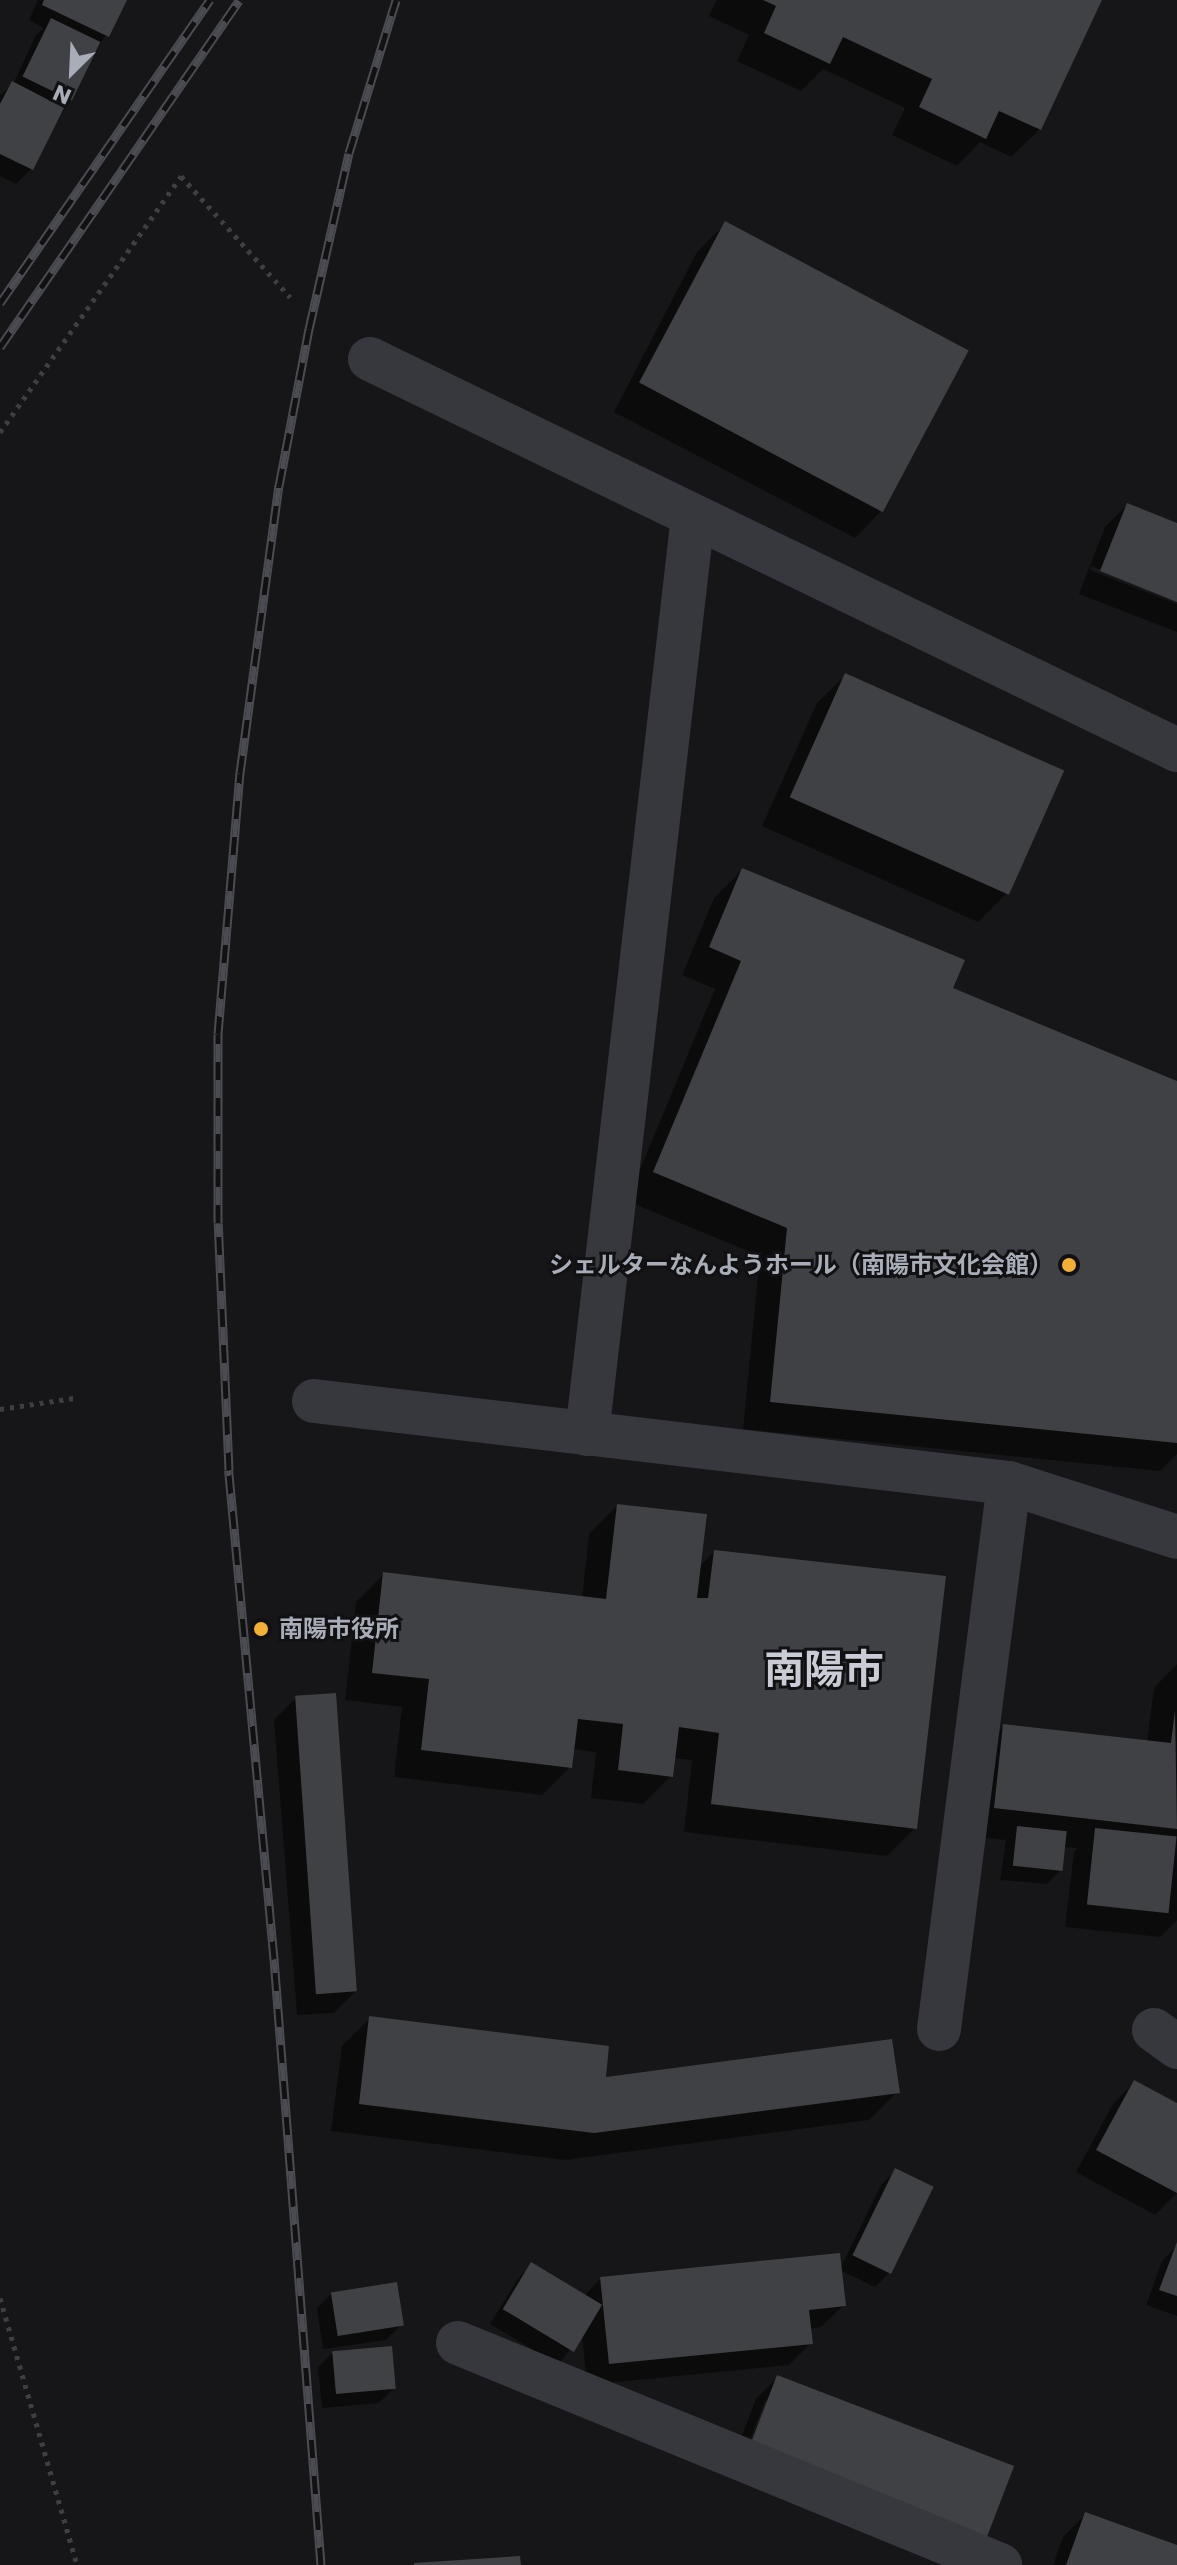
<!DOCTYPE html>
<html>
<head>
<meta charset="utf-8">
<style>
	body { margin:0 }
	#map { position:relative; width:1177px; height:2565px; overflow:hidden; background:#161618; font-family:Poppins,"Noto Sans JP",sans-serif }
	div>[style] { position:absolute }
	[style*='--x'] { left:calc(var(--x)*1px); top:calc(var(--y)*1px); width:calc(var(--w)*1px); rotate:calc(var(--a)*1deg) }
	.shadow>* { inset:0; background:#0007 }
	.building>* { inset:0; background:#404145; transform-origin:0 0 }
	.path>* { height:5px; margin-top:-2.5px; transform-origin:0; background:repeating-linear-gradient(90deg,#3d3f44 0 4px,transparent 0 10px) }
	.minor>* { height:44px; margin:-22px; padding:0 22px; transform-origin:22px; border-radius:22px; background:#37383d }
	.rail>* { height:9px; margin-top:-4.5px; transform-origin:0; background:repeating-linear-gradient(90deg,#111113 0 18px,#4a4c52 0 36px); box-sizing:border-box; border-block:2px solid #4a4c52 }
	.dots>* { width:22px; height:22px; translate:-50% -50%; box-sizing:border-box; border:4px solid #111113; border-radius:50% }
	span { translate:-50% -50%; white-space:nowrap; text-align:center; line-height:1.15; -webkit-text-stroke:6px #111113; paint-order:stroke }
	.poi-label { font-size:24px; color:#a8adb8; font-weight:700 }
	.right { translate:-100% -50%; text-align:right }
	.left { translate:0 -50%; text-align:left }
	.town-label { font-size:40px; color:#c9ccd4; font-weight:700 }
	.north { position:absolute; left:32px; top:32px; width:80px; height:80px; -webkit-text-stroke:6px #111113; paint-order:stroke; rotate:204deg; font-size:22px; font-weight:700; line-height:32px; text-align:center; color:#a8adb8 }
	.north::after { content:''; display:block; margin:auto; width:28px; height:36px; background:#a8adb8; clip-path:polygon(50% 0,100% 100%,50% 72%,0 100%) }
</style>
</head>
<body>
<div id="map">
	<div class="shadow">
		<i style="clip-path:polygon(38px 0,125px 0,31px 169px,16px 184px,0 176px,0 95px,13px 84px,36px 35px,44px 28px,29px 20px)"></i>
		<i style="clip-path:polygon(717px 0,1100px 0,1040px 129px,1011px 157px,980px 142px,957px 166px,892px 135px,905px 108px,823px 69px,801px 91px,737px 61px,749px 35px,709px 16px)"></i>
		<i style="clip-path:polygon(725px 224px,883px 509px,855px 538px,614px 412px,697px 252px)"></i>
		<i style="clip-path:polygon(1127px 505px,1177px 525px,1177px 600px,1091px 566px,1090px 570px,1177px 604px,1177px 632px,1079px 594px,1105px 527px)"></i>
		<i style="clip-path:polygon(846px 675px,1006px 894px,978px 922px,762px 826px,817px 703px)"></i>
		<i style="clip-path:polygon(742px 870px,950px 989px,1177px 1083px,1177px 1454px,1160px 1471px,743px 1429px,760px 1256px,627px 1201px,715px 989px,682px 975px,714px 898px)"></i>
		<i style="clip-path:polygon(617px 1506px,698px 1568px,714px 1552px,915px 1828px,887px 1856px,684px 1832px,692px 1760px,673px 1758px,671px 1776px,643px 1804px,591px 1798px,596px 1752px,572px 1749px,570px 1767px,542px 1795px,394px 1777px,402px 1707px,345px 1700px,356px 1602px,384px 1574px,582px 1598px,589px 1534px)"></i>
		<i style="clip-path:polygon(1177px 1664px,1177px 1920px,1160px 1937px,1065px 1927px,1074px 1852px,1077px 1848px,1064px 1847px,1062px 1869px,1047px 1884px,1000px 1880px,1006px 1840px,966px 1836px,976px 1754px,1004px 1726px,1147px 1743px,1154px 1688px)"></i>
		<i style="clip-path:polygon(296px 1698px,356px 1991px,334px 2013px,297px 2015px,274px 1720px)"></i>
		<i style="clip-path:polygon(370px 2018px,603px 2079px,897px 2092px,869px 2120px,565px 2160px,331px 2131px,342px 2046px)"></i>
		<i style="clip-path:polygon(1135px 2082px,1177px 2105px,1177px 2193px,1155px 2215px,1076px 2172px,1113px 2104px)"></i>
		<i style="clip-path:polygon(896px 2170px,890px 2272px,875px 2287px,840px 2270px,844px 2305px,821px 2327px,809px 2329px,811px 2343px,789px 2365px,587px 2385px,582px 2334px,558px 2365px,490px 2324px,517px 2280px,531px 2265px,584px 2296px,601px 2278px,840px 2269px,881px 2185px)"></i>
		<i style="clip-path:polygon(1177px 2246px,1177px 2316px,1146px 2305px,1162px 2261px)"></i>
		<i style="clip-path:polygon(332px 2293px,401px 2325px,386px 2340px,323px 2349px,317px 2308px)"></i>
		<i style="clip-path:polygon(333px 2352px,394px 2388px,379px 2403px,322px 2408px,318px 2367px)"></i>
		<i style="clip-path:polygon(evenodd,778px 2377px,1012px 2468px,729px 2469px,756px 2399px,778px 2377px,765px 2401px,769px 2401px,748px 2457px,744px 2456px,765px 2401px)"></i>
		<i style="clip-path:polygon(1085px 2515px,1177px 2547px,1177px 2565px,1053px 2565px,1063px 2537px)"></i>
	</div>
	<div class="building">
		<i style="clip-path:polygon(44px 0,127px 0,109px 37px,42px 5px)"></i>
		<i style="clip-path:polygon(763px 0,1102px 0,1041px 130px,999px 111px,986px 139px,919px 107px,932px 79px,843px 37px,830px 64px,764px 33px,776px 6px)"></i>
		<i style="left:51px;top:18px;width:55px;height:65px;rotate:26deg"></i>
		<i style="clip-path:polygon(12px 81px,64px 108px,33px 170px,0 154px,0 104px)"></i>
		<i style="left:725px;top:221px;width:276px;height:183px;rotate:28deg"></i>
		<i style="clip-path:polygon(1127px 503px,1177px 523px,1177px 602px,1100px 571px)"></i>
		<i style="left:845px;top:673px;width:240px;height:136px;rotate:24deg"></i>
		<i style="clip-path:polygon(742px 868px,965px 960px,953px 988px,1177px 1081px,1177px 1443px,770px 1402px,787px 1228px,653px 1172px,741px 961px,709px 947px)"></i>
		<i style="clip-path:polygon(617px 1504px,707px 1514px,697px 1598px,708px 1598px,714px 1550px,946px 1576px,917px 1829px,711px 1804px,719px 1733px,679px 1727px,673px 1777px,618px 1770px,623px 1724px,578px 1719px,572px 1768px,421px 1750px,429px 1679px,372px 1673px,383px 1572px,606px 1599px)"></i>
		<i style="left:336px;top:1693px;width:299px;height:41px;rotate:86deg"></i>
		<i style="clip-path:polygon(1175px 1710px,1177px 1829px,994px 1808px,1003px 1724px,1171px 1743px)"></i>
		<i style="left:1017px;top:1826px;width:50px;height:40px;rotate:6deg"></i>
		<i style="left:1095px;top:1828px;width:82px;height:77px;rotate:6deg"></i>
		<i style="clip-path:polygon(369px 2016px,609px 2046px,606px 2077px,892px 2039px,900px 2093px,594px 2133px,359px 2104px)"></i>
		<i style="clip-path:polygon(1134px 2080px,1177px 2103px,1177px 2193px,1096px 2150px)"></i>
		<i style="left:895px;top:2168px;width:43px;height:97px;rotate:26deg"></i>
		<i style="clip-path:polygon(1177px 2242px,1177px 2296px,1159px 2290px)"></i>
		<i style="clip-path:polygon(840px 2253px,846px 2306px,809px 2310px,813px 2344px,609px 2364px,600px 2277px)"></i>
		<i style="left:531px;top:2262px;width:83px;height:55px;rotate:31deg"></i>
		<i style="left:397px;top:2282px;width:44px;height:67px;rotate:81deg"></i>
		<i style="left:392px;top:2346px;width:43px;height:60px;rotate:85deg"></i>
		<i style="left:777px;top:2375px;width:254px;height:77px;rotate:21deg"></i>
		<i style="clip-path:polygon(1085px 2512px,1177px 2545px,1177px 2565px,1066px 2565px)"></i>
		<i style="clip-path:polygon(520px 2556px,521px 2565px,414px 2565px,414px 2563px)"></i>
	</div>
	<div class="path">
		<i style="--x:0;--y:432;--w:314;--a:-54.7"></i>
		<i style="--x:181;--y:176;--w:163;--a:48"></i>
		<i style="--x:0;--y:1409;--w:75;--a:-8.5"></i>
		<i style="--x:0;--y:2298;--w:278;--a:73.9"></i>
	</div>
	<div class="minor">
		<i style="--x:370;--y:359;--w:897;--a:25.85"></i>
		<i style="--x:314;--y:1401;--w:700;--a:6.73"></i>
		<i style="--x:1009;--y:1483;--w:176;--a:17.8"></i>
		<i style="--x:587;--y:1434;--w:924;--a:-83.41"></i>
		<i style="--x:939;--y:2029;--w:550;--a:-82.69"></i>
		<i style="--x:1154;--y:2030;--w:29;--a:36"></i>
		<i style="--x:458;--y:2343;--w:586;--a:22.27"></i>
	</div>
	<div class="rail">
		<i style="--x:0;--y:303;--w:369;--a:-55.3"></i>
		<i style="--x:0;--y:347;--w:421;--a:-55.4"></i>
		<i style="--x:321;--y:2565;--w:608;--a:-94.43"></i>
		<i style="--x:274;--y:1959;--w:491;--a:-95.3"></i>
		<i style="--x:229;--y:1470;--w:247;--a:-92.5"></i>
		<i style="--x:218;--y:1223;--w:189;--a:-90"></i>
		<i style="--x:218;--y:1034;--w:262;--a:-85.2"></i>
		<i style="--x:240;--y:773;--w:290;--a:-82.3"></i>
		<i style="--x:279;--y:486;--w:160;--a:-79.2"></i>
		<i style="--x:309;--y:329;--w:180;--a:-77.2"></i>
		<i style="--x:349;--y:153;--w:160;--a:-72.9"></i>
	</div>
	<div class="dots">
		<i style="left:1069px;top:1265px;background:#f2b134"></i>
		<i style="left:261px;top:1629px;background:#f2b134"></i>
	</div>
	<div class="poi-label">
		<span class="right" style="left:1053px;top:1265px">シェルターなんようホール（南陽市文化会館）</span>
		<span class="left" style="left:279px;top:1629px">南陽市役所</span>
	</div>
	<div class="town-label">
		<span style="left:824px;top:1669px">南陽市</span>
	</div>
	<div class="north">N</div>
</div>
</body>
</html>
